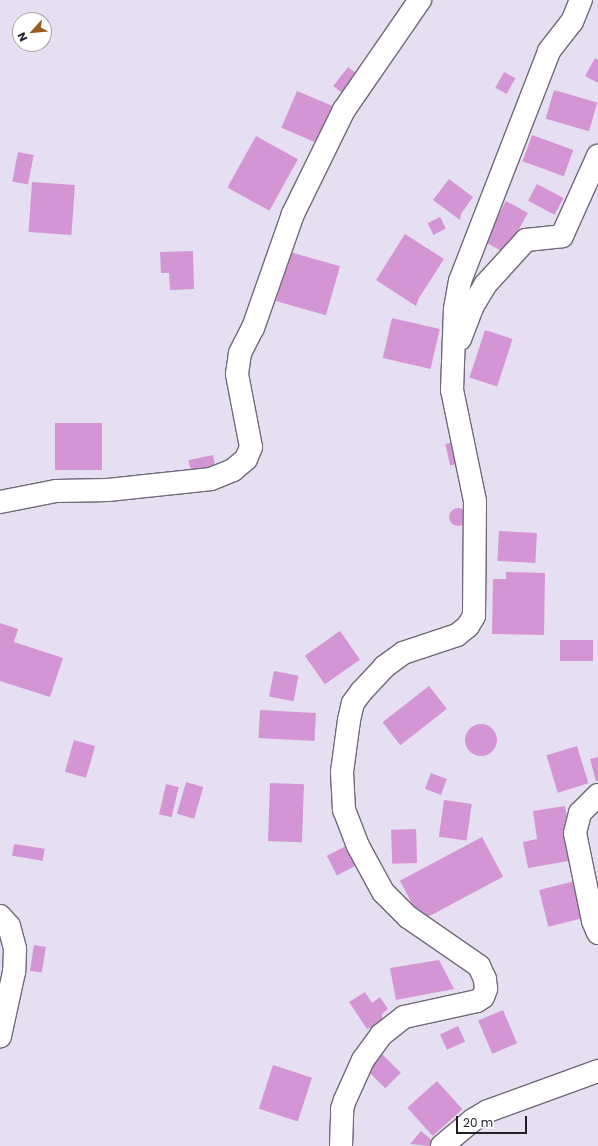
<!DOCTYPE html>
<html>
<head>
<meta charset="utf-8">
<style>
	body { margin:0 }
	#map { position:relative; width:598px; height:1146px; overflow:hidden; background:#e6dff1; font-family:Poppins,sans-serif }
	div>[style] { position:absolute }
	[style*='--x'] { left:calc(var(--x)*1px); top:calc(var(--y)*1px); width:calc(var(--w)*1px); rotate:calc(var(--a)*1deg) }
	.building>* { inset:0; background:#d495d5; transform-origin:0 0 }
	.round { border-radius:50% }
	.roads { filter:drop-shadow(1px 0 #6f6979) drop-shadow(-1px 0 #6f6979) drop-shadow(0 1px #6f6979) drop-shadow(0 -1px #6f6979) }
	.minor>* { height:22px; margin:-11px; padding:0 11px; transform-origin:11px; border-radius:11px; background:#fff }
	span { translate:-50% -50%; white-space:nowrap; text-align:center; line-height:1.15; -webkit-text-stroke:3px #fff; paint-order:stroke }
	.north { position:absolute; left:12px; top:12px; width:40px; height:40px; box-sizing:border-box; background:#fff; border:1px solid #a7a5a8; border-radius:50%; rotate:243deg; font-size:11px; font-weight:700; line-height:16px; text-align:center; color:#221f26 }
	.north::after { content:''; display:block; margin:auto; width:14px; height:18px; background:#985d1d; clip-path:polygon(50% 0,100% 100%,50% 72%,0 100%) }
	.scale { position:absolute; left:456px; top:1116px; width:71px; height:18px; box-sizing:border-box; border:2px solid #221f26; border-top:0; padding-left:5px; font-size:12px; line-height:14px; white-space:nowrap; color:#221f26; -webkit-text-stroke:3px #fff; paint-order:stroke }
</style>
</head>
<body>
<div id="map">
	<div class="building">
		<i style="clip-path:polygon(595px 58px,598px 60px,598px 83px,585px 76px)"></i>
		<i style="left:348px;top:67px;width:11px;height:24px;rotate:38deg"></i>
		<i style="left:504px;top:72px;width:13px;height:18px;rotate:29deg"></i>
		<i style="left:554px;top:90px;width:45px;height:30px;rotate:16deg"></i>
		<i style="left:297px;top:91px;width:38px;height:40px;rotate:23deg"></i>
		<i style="left:532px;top:135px;width:44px;height:28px;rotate:20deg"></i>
		<i style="left:256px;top:136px;width:48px;height:59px;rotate:29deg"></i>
		<i style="left:18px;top:152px;width:16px;height:30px;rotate:11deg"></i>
		<i style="clip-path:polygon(449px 179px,473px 197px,461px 214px,460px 220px,433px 200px)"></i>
		<i style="left:32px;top:182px;width:43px;height:50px;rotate:4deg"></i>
		<i style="left:537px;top:184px;width:30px;height:19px;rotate:28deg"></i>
		<i style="left:506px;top:201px;width:25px;height:46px;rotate:29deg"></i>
		<i style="left:440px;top:217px;width:13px;height:14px;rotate:63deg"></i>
		<i style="clip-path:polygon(405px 234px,444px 259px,419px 298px,416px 306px,376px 280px)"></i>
		<i style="clip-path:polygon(193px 251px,194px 289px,170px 290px,169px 273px,161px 273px,160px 252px)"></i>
		<i style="left:290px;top:252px;width:52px;height:51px;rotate:16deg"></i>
		<i style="left:392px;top:318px;width:49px;height:41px;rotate:13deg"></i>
		<i style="left:485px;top:330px;width:29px;height:50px;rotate:18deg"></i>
		<i style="left:55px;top:423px;width:47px;height:47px"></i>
		<i style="left:454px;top:442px;width:22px;height:9px;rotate:77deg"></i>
		<i style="left:213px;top:455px;width:14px;height:25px;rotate:78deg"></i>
		<i class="round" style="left:449px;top:508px;width:18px;height:18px"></i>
		<i style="left:499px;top:531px;width:38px;height:30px;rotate:3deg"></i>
		<i style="clip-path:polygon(506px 572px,545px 573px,544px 635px,492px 634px,493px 579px,506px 579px)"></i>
		<i style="clip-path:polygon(0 623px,18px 629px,14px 642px,63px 658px,50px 697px,0 681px)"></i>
		<i style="left:340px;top:631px;width:35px;height:43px;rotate:55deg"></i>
		<i style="left:593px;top:640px;width:21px;height:33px;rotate:90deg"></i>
		<i style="left:274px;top:671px;width:25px;height:26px;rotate:11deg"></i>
		<i style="left:429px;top:686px;width:29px;height:59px;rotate:52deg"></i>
		<i style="left:260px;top:710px;width:56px;height:28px;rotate:3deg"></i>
		<i class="round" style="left:465px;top:724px;width:32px;height:32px"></i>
		<i style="left:74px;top:740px;width:22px;height:33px;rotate:16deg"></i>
		<i style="left:577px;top:746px;width:39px;height:32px;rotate:73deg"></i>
		<i style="clip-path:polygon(598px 757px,598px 781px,596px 781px,590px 759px)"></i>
		<i style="left:431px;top:773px;width:17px;height:17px;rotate:21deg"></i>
		<i style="left:186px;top:782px;width:18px;height:33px;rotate:16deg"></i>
		<i style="left:270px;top:783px;width:34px;height:58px;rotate:2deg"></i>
		<i style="left:166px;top:784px;width:13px;height:31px;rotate:13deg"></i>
		<i style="left:444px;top:800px;width:28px;height:37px;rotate:8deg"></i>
		<i style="clip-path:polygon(565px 806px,574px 860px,528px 868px,523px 842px,537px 839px,533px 811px)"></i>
		<i style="left:416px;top:829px;width:34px;height:25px;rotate:88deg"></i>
		<i style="left:482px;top:837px;width:45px;height:93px;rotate:62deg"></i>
		<i style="left:14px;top:844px;width:31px;height:12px;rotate:9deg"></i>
		<i style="left:350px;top:844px;width:22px;height:26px;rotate:63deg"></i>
		<i style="left:575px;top:881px;width:38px;height:37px;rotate:76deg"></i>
		<i style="left:34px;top:945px;width:12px;height:26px;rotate:9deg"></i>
		<i style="clip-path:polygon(439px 960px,454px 989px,396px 1000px,390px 968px)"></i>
		<i style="clip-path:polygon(365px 992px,372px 1003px,380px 997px,388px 1009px,382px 1014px,382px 1023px,367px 1029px,349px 1002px)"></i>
		<i style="left:503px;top:1010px;width:36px;height:27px;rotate:67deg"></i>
		<i style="left:458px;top:1026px;width:17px;height:20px;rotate:65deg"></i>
		<i style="left:381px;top:1053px;width:28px;height:22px;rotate:45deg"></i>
		<i style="left:273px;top:1065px;width:41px;height:46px;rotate:18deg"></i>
		<i style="left:437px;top:1081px;width:38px;height:40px;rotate:48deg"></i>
		<i style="clip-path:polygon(421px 1131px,434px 1142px,430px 1146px,410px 1144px)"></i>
	</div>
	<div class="roads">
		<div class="minor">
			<i style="--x:460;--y:339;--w:34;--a:-69"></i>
			<i style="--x:472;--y:307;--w:26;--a:-59"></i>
			<i style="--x:485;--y:285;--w:61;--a:-47.7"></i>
			<i style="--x:526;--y:240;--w:36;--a:-6"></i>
			<i style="--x:562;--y:236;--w:88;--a:-65.8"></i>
			<i style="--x:0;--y:502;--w:57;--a:-11.1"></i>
			<i style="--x:56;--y:491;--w:52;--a:-1.1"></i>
			<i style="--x:108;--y:490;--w:104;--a:-6.1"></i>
			<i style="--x:211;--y:479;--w:24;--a:-22"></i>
			<i style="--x:233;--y:470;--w:17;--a:-40"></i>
			<i style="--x:246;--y:459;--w:13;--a:-67"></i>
			<i style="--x:251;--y:447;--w:74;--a:-100.9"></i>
			<i style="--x:237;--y:374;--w:21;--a:-82"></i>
			<i style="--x:240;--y:353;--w:28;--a:-63"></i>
			<i style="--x:253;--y:328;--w:121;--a:-70.7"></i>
			<i style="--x:293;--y:214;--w:116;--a:-63.9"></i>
			<i style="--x:344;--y:110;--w:134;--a:-55.4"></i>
			<i style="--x:598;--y:795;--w:25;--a:135"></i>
			<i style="--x:580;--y:813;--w:21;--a:104"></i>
			<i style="--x:575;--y:833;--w:90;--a:78.4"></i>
			<i style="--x:593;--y:921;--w:13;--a:67"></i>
			<i style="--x:0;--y:916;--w:13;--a:48"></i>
			<i style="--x:9;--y:926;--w:24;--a:75"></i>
			<i style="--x:15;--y:949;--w:23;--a:92"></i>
			<i style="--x:14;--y:972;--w:66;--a:102.3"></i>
			<i style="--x:341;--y:1146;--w:37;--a:-88"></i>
			<i style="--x:342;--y:1109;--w:9;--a:-72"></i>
			<i style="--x:345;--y:1100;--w:44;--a:-65.8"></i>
			<i style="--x:363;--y:1060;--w:31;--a:-54"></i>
			<i style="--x:381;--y:1035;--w:29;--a:-38"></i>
			<i style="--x:404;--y:1017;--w:75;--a:-12.4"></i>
			<i style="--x:477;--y:1001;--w:7;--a:-34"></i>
			<i style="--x:483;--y:997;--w:9;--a:-69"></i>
			<i style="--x:486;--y:989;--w:10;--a:-96"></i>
			<i style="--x:485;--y:979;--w:14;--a:-115"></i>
			<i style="--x:479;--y:966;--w:86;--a:-145.4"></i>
			<i style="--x:408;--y:917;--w:35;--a:-135"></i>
			<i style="--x:383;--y:892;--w:52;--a:-118.5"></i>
			<i style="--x:358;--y:846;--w:39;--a:-111"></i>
			<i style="--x:344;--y:810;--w:38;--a:-93"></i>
			<i style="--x:342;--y:772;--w:52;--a:-82.3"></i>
			<i style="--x:349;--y:720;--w:17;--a:-77"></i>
			<i style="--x:353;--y:703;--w:14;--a:-54"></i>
			<i style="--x:361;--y:692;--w:34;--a:-47"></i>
			<i style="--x:384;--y:667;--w:24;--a:-36"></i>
			<i style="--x:403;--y:653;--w:57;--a:-18.4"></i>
			<i style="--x:457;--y:635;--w:14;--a:-39"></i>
			<i style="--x:468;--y:626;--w:12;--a:-59"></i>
			<i style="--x:474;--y:616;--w:115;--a:-89.5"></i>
			<i style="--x:475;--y:501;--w:113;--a:-101.7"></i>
			<i style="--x:452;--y:390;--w:81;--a:-87.9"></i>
			<i style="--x:455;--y:309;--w:28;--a:-80"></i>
			<i style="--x:460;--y:281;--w:247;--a:-68.8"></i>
			<i style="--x:549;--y:51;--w:37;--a:-52"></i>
			<i style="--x:572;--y:22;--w:24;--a:-68"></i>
			<i style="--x:442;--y:1146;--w:40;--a:-40"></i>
			<i style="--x:473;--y:1120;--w:17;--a:-31"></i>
			<i style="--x:488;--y:1111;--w:117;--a:-20"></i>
		</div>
	</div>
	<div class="north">N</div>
	<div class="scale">20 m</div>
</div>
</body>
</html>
